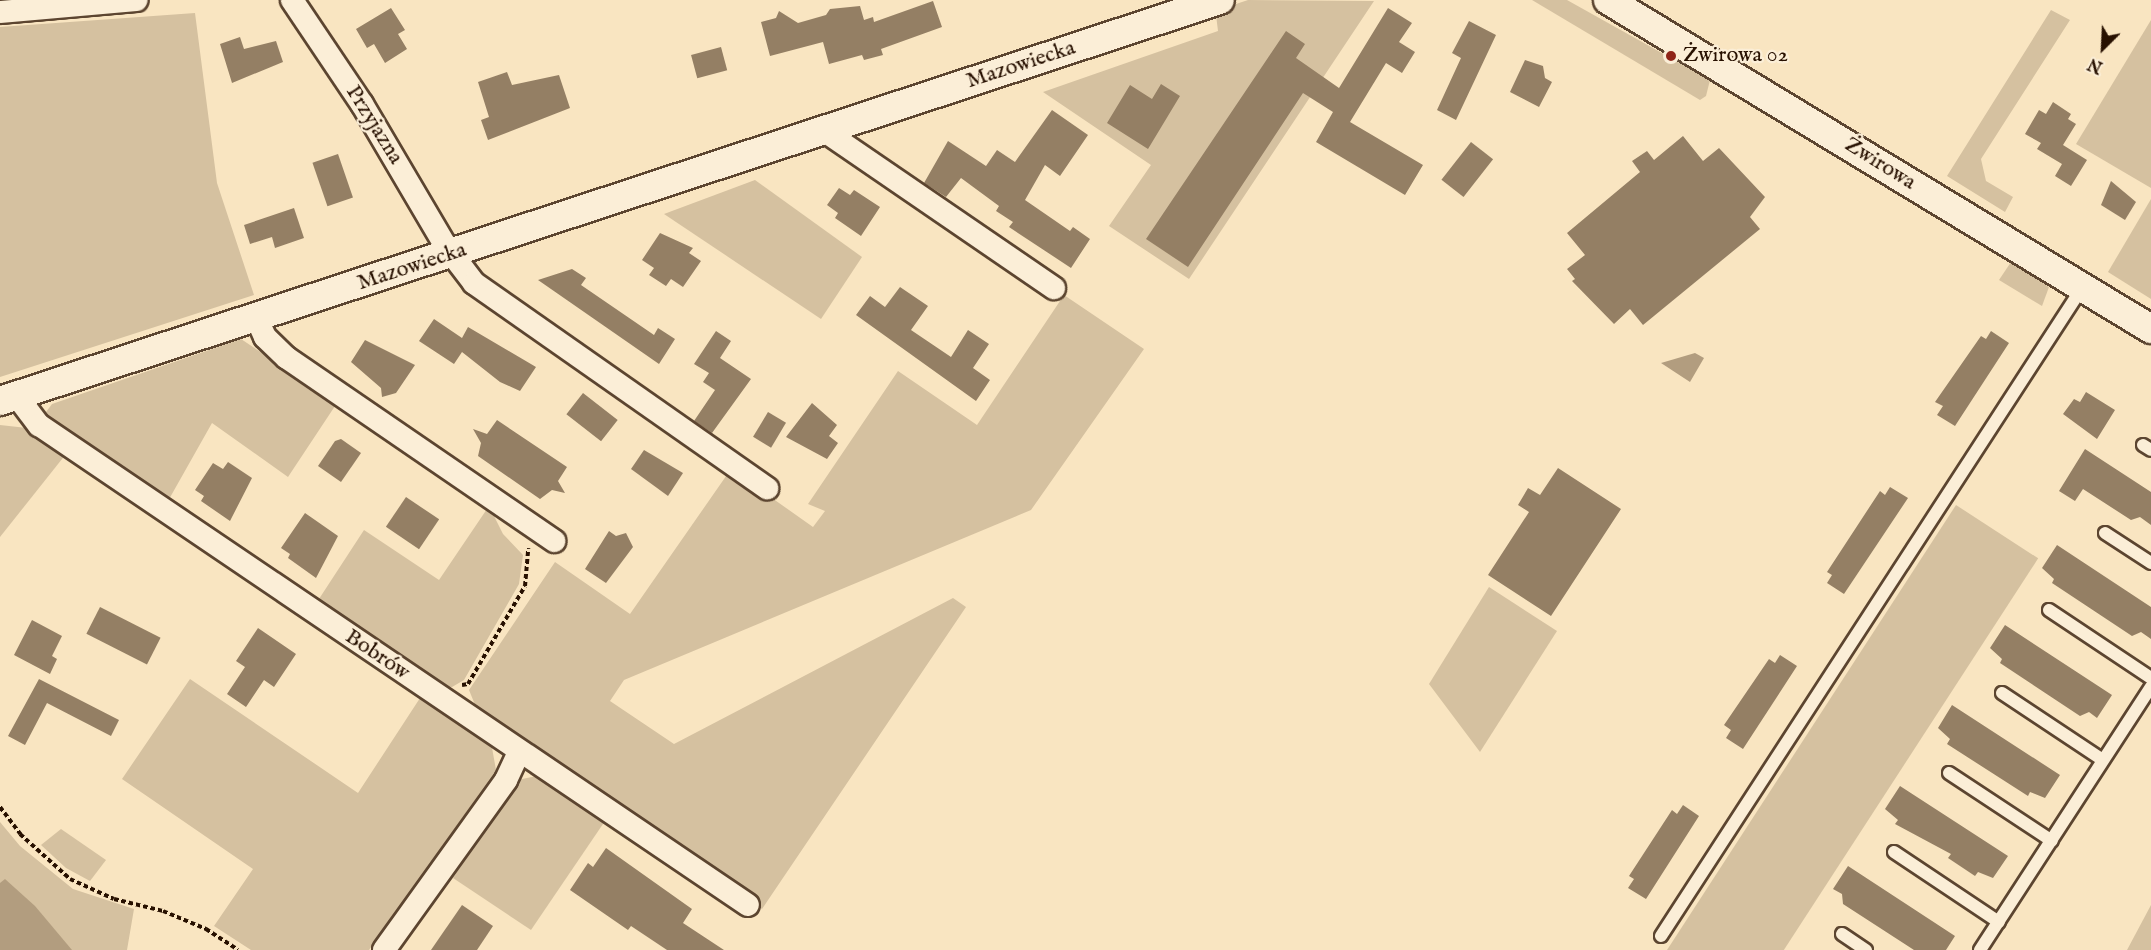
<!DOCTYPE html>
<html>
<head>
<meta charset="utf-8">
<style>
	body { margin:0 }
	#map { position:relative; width:2151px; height:950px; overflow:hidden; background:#f9e5c1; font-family:"IM FELL English",serif }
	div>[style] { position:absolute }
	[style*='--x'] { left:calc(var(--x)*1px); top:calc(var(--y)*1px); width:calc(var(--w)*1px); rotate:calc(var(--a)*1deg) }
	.green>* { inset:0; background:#d5c1a0; transform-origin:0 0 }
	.water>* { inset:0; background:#b29d7f }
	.building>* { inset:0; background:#947f64; transform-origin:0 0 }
	.path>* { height:4px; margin-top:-2px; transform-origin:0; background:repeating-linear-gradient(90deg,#271000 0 4.5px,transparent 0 7.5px) }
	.roads { filter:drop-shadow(2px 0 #5c4530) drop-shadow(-2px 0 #5c4530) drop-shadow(0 2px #5c4530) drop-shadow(0 -2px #5c4530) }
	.service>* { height:12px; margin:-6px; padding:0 6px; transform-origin:6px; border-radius:6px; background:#fbeed7 }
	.minor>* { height:22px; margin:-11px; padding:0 11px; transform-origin:11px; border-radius:11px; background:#fbeed7 }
	.tertiary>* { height:28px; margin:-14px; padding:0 14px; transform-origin:14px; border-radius:14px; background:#fbeed7 }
	.dots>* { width:16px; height:16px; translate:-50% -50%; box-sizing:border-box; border:3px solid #fbeed7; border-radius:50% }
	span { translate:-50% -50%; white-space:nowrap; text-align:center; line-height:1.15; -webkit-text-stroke:4.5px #fbeed7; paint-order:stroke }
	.poi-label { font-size:22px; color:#271000 }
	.left { translate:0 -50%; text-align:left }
	.street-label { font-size:22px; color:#271000 }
	.north { position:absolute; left:2073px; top:18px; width:60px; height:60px; -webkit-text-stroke:4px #fbeed7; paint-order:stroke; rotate:204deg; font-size:16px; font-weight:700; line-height:24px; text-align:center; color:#271000 }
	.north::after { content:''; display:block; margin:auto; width:21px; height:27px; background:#271000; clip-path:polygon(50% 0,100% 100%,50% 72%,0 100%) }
</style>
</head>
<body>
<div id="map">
	<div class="green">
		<i style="clip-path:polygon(1248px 0,1374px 1px,1189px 279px,1109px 226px,1151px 165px,1043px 92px,1218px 31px,1216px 15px,1221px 9px)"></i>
		<i style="clip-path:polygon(1532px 0,1567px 0,1710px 80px,1706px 96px,1700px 100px)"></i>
		<i style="clip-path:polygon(2051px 10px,2070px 20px,1981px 159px,1986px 181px,2013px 197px,2005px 212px,1947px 176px)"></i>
		<i style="clip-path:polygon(195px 13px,217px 183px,254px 295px,0 377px,0 27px)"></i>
		<i style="clip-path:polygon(2151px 20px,2151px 188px,2076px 144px)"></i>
		<i style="clip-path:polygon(755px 180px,862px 257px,821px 319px,664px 214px)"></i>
		<i style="clip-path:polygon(2151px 199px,2151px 299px,2108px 272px)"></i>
		<i style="clip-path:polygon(2011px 262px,2049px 287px,2042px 306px,1999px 280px)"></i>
		<i style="clip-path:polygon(1064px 295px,1144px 349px,1031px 510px,624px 680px,610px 701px,674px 744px,953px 598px,966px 607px,762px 909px,480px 717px,469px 690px,555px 562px,630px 614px,731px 469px,813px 527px,825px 511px,808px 504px,898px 371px,977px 425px)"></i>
		<i style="clip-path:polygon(241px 339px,337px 403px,288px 477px,212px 423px,168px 501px,50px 421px,46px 412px,52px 404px)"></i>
		<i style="clip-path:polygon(0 425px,27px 428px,66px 454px,0 537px)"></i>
		<i style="left:1956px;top:505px;width:98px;height:531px;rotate:33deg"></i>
		<i style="clip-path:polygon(489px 506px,503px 534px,523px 555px,519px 584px,464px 680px,452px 687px,437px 686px,317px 602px,364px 530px,439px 580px)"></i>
		<i style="clip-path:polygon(1489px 587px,1557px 631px,1480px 752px,1429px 684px)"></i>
		<i style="clip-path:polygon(190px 679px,358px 793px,422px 695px,491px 742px,496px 770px,369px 950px,251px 950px,214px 926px,253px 869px,122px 779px)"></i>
		<i style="clip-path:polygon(537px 776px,605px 821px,531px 930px,453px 878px,517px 780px)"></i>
		<i style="clip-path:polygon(0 822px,20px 846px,73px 889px,134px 909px,127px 950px,0 950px)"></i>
		<i style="clip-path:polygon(61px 829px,106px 860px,90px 881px,66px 868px,41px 845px)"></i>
		<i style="clip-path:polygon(2151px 905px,2151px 950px,2127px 950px)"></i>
	</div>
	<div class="water">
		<i style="clip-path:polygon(1695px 353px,1704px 358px,1690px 382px,1661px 363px)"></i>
		<i style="clip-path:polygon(5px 879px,35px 906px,72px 950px,0 950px,0 883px)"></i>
	</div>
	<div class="building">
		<i style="clip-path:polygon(933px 1px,942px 27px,881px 49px,883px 55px,864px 60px,862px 55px,829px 64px,823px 42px,770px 56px,761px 22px,776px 18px,779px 11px,798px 23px,826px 15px,830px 9px,860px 6px,864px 20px,873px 17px,874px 22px)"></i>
		<i style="clip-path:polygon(391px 8px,405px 30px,398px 34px,407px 49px,385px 63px,374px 44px,367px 48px,356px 29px)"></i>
		<i style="clip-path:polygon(1388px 8px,1412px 23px,1399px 42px,1415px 52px,1402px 73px,1386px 63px,1350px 122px,1423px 165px,1405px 195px,1316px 142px,1333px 112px,1303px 93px,1188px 267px,1146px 239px,1286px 31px,1305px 44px,1296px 58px,1339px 88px)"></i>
		<i style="clip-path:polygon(1469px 21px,1496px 35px,1456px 120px,1437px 110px,1461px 58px,1452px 53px)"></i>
		<i style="clip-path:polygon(240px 37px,244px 49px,276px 41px,283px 62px,232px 83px,220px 44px)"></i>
		<i style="left:721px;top:47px;width:24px;height:31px;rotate:75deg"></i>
		<i style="clip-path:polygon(1525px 60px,1543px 66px,1545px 78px,1552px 82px,1539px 107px,1510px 92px)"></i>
		<i style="clip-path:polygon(507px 72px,512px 85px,559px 75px,570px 108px,488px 140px,481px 120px,489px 117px,478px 82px)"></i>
		<i style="clip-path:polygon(1161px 84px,1180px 96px,1148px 149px,1107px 123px,1130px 85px,1152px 99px)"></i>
		<i style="clip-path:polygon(2053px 102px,2071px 114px,2068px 119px,2076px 124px,2063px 145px,2087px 160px,2071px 186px,2055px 176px,2062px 164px,2037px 149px,2041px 143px,2025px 134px,2039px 110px,2046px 114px)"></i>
		<i style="clip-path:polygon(1052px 110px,1088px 135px,1060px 176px,1045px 165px,1025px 200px,1070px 231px,1073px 227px,1090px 239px,1071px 268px,1009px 227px,1013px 222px,996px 211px,999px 206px,961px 178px,946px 197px,924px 183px,948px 141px,986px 166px,997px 150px,1015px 162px)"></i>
		<i style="clip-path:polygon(1683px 136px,1703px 161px,1719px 148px,1765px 197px,1750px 217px,1760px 229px,1643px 325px,1630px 309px,1614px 324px,1572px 281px,1575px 279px,1567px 269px,1585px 255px,1567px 233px,1640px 172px,1632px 161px,1647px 151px,1654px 160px)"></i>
		<i style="left:1471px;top:142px;width:28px;height:48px;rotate:38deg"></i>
		<i style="left:338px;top:154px;width:46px;height:27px;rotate:71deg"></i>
		<i style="clip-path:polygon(2111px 181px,2136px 202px,2125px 220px,2101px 205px)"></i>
		<i style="clip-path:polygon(839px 188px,850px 195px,854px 190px,880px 207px,861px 236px,835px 218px,838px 213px,827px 205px)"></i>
		<i style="clip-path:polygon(294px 208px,304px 238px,275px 248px,272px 237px,250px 244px,244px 225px)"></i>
		<i style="clip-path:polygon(660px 233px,693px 248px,689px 253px,701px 261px,683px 287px,671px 279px,666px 286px,649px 275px,654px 268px,642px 260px)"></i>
		<i style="clip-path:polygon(572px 269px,586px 278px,581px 285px,654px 335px,658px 328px,675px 339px,659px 364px,538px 280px)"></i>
		<i style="clip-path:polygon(900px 287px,928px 306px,911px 330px,951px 357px,968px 330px,989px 344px,973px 368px,990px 380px,976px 401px,856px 315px,870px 296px,885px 307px)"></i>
		<i style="clip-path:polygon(434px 319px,462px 338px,468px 327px,536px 367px,520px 391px,500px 382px,462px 352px,454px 364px,419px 341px)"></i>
		<i style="clip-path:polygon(716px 331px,731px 341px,720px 358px,751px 379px,712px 433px,694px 421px,715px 390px,703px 382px,709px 373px,694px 364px)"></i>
		<i style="clip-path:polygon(1991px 331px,2009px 343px,1955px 426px,1937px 415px,1943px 406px,1935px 402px,1981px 336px,1986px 339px)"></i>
		<i style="clip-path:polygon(365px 340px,415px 365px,396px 393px,382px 397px,381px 388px,351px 362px)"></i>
		<i style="clip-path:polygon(2086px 392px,2115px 410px,2097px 439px,2063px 414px,2074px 399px,2080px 402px)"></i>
		<i style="left:583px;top:393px;width:44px;height:27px;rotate:38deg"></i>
		<i style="clip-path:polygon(812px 403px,837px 425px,829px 436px,838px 443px,827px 459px,786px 437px)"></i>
		<i style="left:768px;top:412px;width:21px;height:29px;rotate:31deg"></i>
		<i style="clip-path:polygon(497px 420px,567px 467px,558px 481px,565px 493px,552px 490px,540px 499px,478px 456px,481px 443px,473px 429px,487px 434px)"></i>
		<i style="clip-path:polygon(341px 439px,361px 453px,341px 482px,318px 466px,335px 441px)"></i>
		<i style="clip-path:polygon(2085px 449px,2151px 492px,2151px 525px,2140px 517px,2131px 520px,2083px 489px,2075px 501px,2059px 491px)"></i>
		<i style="clip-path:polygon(644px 450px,683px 473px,668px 496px,631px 469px)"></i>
		<i style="clip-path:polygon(228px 462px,252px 478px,230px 521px,201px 501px,204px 496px,195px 490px,213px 463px,223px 469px)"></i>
		<i style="clip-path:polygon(1558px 468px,1621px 509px,1551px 616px,1488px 575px,1529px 512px,1518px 505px,1528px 488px,1540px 495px)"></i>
		<i style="clip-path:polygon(1890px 487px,1908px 498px,1844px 594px,1827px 583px,1832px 575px,1827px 572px,1880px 491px,1885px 495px)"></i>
		<i style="left:406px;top:497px;width:40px;height:36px;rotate:34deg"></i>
		<i style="clip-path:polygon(305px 513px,338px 536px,316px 578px,288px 558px,290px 554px,281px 548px)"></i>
		<i style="clip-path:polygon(609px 531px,616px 536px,626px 533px,633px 547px,606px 583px,585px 569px)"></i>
		<i style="clip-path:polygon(2057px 545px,2151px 607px,2151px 639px,2141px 632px,2132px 636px,2052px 583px,2054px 579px,2042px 568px)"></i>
		<i style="left:100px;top:607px;width:68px;height:30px;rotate:27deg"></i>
		<i style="clip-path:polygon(32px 620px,62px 636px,52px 656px,57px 659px,50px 674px,14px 655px)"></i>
		<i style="clip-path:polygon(2005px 625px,2112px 695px,2097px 718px,2089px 712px,2080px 716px,2000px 663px,2002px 659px,1990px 648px)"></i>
		<i style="clip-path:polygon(258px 628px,296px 654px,274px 687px,264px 680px,246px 707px,227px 694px,245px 667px,236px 661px)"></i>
		<i style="clip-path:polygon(1780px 655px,1797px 666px,1743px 749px,1726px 738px,1731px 730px,1724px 725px,1769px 659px,1775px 663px)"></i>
		<i style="clip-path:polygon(39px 679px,119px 720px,111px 736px,47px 703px,25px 745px,8px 736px)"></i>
		<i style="clip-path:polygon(1952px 705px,2060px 775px,2045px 798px,2030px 792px,2028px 796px,1947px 744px,1950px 739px,1938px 728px)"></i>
		<i style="clip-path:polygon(1900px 786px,2008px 856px,1993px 878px,1978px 872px,1975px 876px,1948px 858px,1951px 854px,1895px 824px,1898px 820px,1885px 809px)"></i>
		<i style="clip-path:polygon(1683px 805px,1699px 816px,1646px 899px,1628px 888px,1634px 879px,1629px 876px,1672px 810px,1677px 814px)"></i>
		<i style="clip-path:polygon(606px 848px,692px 909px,683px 923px,724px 950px,667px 950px,631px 926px,628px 930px,570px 890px,588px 863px,593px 867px)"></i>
		<i style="clip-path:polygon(1848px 866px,1955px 936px,1946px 950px,1914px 950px,1843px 904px,1842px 894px,1833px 889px)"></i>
		<i style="clip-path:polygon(462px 905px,493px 926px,477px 950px,431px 950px)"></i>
	</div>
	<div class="path">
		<i style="--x:462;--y:685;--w:6;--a:-9"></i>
		<i style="--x:468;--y:684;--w:113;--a:-59.8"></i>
		<i style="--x:525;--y:586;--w:38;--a:-85"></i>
		<i style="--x:0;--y:807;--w:34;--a:53"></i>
		<i style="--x:20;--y:834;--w:67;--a:42"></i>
		<i style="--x:70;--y:879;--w:48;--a:24.4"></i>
		<i style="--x:114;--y:899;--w:50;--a:13.8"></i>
		<i style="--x:163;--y:911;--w:47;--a:22.7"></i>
		<i style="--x:206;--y:929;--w:38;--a:33"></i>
	</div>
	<div class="roads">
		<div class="service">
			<i style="--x:2143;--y:445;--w:9;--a:32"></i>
			<i style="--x:2105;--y:533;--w:55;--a:33.1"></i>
			<i style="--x:2049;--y:610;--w:123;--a:33.7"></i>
			<i style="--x:2002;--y:693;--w:121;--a:33.6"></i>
			<i style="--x:1949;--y:773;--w:123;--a:33.4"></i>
			<i style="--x:1894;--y:852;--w:126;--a:33.7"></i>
			<i style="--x:1842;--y:934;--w:29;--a:34"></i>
			<i style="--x:1661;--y:936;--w:773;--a:-56.99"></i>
			<i style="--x:1980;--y:950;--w:314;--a:-57"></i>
		</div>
		<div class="minor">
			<i style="--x:292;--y:0;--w:125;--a:56.1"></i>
			<i style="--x:362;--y:104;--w:164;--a:59.5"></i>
			<i style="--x:445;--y:245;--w:48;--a:52.7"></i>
			<i style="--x:474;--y:283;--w:358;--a:35"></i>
			<i style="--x:0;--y:12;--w:137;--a:-5"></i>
			<i style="--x:823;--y:130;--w:280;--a:34.4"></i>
			<i style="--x:257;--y:319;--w:20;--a:66"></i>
			<i style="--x:265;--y:337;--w:30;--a:44"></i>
			<i style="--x:287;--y:358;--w:324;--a:34.4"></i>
			<i style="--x:16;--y:395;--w:38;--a:53"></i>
			<i style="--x:39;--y:425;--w:856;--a:34.1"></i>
			<i style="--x:384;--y:950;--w:209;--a:-54.3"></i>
			<i style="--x:506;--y:780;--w:31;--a:-65"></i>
		</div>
		<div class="tertiary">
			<i style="--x:1608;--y:0;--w:635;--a:31.21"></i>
			<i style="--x:0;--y:401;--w:1284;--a:-18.2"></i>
		</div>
	</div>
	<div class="dots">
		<i style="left:1671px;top:56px;background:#8f2418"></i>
	</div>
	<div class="poi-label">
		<span class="left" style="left:1683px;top:56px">Żwirowa 02</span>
	</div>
	<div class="street-label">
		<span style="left:1021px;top:65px;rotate:-18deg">Mazowiecka</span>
		<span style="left:374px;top:125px;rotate:58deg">Przyjazna</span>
		<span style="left:1880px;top:164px;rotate:32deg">Żwirowa</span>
		<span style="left:412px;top:267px;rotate:-18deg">Mazowiecka</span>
		<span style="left:377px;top:655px;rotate:34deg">Bobrów</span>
	</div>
	<div class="north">N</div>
</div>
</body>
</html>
